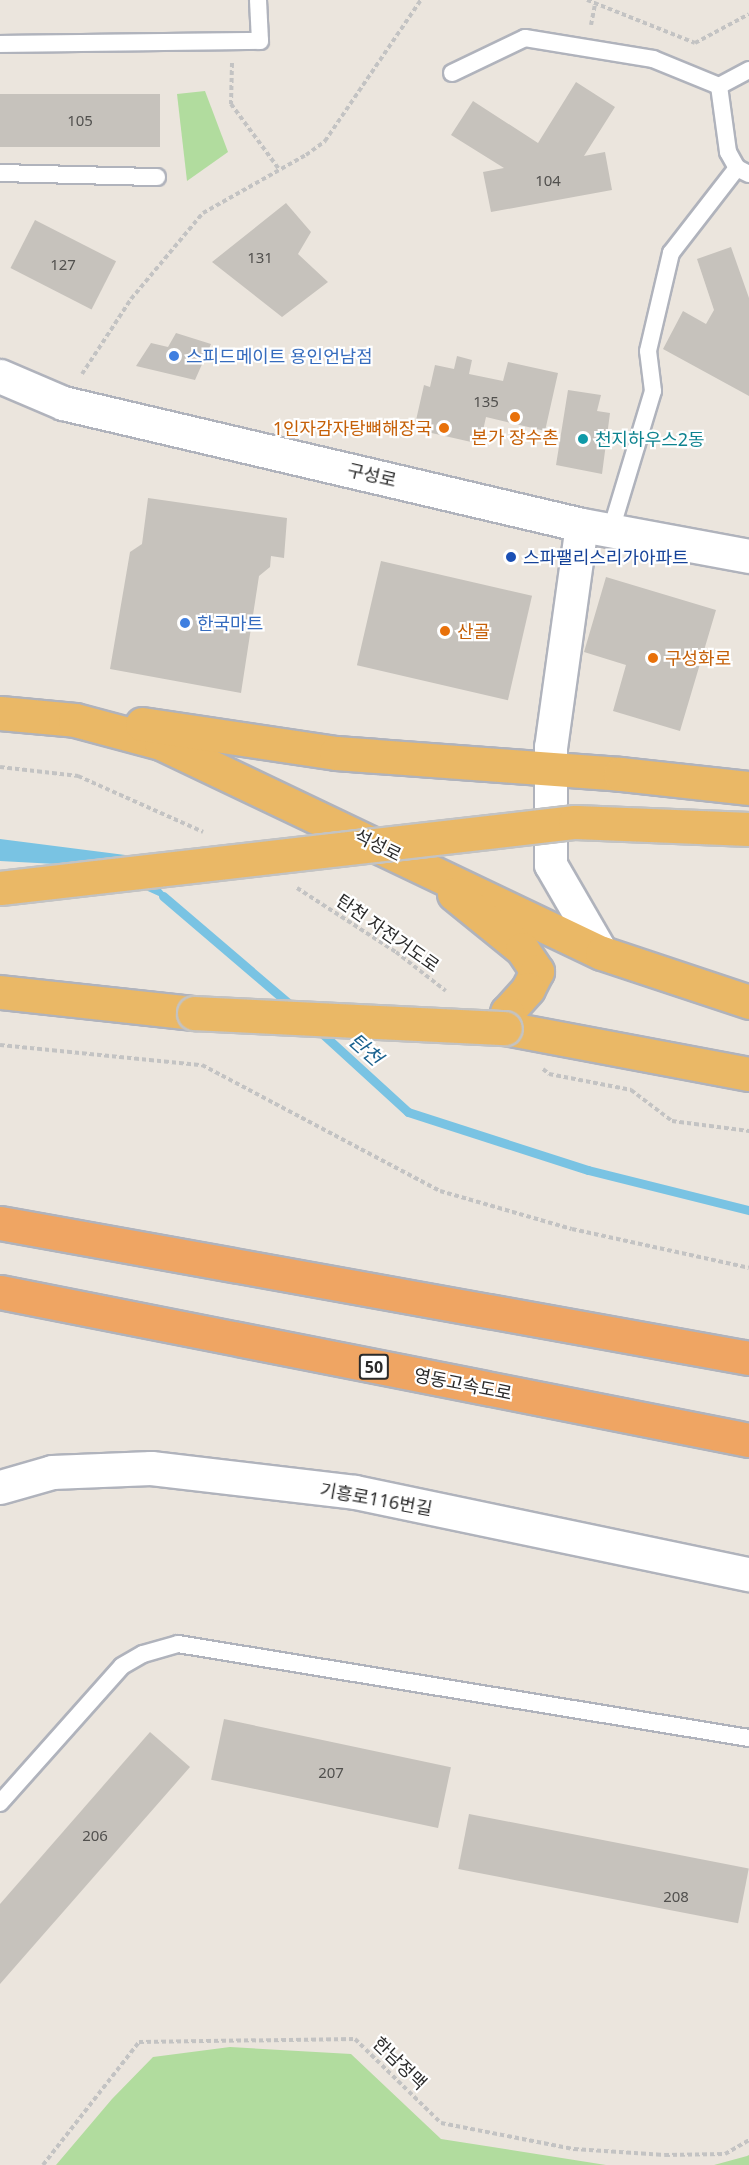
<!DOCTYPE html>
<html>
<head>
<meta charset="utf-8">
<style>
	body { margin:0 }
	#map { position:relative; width:749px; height:2165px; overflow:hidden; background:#ebe5dd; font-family:"Noto Sans","Noto Sans KR",sans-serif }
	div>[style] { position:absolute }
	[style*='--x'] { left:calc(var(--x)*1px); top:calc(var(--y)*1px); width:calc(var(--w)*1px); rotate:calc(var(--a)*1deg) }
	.green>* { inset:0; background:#b1dc9e }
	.water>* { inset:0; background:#79c3e3 }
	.stream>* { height:9px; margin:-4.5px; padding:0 4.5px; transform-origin:4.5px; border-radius:4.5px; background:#79c3e3 }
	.building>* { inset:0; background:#c6c2bc; transform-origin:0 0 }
	.path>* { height:4px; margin-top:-2px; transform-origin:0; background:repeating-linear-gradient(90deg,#c3c3c3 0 4.5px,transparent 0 7.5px) }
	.roads { filter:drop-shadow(2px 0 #b0b3bc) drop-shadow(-2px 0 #b0b3bc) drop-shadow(0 2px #b0b3bc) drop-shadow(0 -2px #b0b3bc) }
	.service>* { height:16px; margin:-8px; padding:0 8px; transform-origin:8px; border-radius:8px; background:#fff }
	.minor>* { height:32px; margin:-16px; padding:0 16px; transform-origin:16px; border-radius:16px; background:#fff }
	.tertiary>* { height:33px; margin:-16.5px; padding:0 16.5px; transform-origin:16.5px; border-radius:16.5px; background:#fff }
	.secondary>* { height:33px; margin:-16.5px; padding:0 16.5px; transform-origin:16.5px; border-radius:16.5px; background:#fff }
	.trunk>* { height:33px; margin:-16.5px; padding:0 16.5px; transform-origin:16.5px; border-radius:16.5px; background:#eab866 }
	.motorway>* { height:33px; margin:-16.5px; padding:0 16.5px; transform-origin:16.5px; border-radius:16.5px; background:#efa563 }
	.bridges { filter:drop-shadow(2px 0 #c3c3c3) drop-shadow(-2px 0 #c3c3c3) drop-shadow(0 2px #c3c3c3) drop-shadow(0 -2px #c3c3c3) }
	.trunk-bridge>* { height:33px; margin:-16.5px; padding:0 16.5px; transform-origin:16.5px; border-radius:16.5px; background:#eab866 }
	.dots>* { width:16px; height:16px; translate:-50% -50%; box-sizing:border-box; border:3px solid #fff; border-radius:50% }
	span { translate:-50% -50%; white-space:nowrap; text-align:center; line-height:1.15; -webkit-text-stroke:4.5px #fff; paint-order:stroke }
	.number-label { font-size:15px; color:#51504e }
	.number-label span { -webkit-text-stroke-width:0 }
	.shield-label span { padding:2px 4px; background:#fff; border:2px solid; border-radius:4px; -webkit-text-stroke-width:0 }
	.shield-label { font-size:16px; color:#2a2a2a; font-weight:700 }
	.shop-label { font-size:18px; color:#366cbe }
	.left { translate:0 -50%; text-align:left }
	.food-label { font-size:18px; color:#c56008 }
	.right { translate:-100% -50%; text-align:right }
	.culture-label { font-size:18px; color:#0d838f }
	.street-label { font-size:18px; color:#2a2a2a }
	.transit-label { font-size:18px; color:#164399 }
	.water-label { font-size:20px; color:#19618e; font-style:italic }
</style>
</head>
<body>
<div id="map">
	<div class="green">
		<i style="clip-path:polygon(205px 91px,228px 152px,187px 181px,177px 94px)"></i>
		<i style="clip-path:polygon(230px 2047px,351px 2054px,441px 2139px,606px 2165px,56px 2165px,112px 2099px,153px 2057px)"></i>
		<i style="clip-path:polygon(749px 2155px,749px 2165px,714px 2165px,747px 2156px)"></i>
	</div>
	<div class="water">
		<i style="clip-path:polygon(0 839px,133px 856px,172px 902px,93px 866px,0 861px)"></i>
	</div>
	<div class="stream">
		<i style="--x:163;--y:896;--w:172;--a:40.5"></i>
		<i style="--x:315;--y:1027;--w:126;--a:42.4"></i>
		<i style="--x:408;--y:1112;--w:189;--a:17.9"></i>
		<i style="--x:588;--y:1170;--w:166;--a:14"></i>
	</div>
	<div class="building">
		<i style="clip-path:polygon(576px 82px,615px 107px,584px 156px,605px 152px,612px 190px,491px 212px,483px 172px,504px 168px,451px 135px,473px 101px,538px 143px)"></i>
		<i style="left:0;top:94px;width:160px;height:53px"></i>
		<i style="clip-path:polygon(286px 203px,311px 232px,298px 254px,328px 282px,282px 317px,212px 262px)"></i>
		<i style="left:35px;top:220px;width:91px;height:54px;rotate:27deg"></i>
		<i style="clip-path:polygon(731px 247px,749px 298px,749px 396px,663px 349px,683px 311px,706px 324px,714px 310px,697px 259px)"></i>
		<i style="clip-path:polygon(176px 333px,211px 344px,195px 380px,136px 366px,151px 343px,168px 347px)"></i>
		<i style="clip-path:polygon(457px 356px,472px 360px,469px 374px,503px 381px,508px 362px,558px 373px,545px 431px,486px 417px,480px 444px,414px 429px,424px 385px,430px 387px,435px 365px,454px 369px)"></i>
		<i style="clip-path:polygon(568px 390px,601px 395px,597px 411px,610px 413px,602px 474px,556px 465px)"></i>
		<i style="clip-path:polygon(148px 498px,287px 518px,284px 558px,271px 556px,270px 567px,259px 576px,241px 693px,110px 669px,130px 552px,142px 544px)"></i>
		<i style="left:381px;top:561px;width:155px;height:107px;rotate:13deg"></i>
		<i style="clip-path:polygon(606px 577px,716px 610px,680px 731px,613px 711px,626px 665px,584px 652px)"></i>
		<i style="left:224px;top:1719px;width:232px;height:62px;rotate:12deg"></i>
		<i style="clip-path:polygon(150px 1732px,190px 1767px,0 1984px,0 1904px)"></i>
		<i style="left:469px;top:1814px;width:285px;height:56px;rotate:11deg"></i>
	</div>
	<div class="path">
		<i style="--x:587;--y:0;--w:116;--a:21.7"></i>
		<i style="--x:695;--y:43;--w:61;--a:-28.2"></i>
		<i style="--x:591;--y:25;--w:20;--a:-79"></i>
		<i style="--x:232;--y:63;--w:41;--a:91.4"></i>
		<i style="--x:231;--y:104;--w:81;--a:53.6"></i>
		<i style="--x:82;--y:374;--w:90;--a:-56.8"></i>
		<i style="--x:131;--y:299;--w:112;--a:-50.1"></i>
		<i style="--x:203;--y:213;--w:118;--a:-29.4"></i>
		<i style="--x:306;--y:155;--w:24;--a:-36"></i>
		<i style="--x:325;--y:141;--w:171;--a:-55.8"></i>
		<i style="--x:0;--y:767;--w:79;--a:6.6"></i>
		<i style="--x:78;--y:776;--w:137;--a:24.1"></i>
		<i style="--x:297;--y:888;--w:118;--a:32.9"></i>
		<i style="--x:396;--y:952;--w:63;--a:38"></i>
		<i style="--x:0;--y:1045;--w:203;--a:5.7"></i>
		<i style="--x:202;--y:1065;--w:269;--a:27.9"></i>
		<i style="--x:440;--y:1191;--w:137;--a:16.1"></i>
		<i style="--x:572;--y:1229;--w:181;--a:12.4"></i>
		<i style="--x:543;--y:1069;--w:8;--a:40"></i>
		<i style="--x:549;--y:1074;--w:84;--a:11"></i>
		<i style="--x:631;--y:1090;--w:51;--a:37.1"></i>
		<i style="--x:672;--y:1121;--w:78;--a:7.4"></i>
		<i style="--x:43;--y:2165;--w:156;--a:-52"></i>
		<i style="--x:139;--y:2042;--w:216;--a:-0.8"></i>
		<i style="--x:355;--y:2039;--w:120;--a:44.3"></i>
		<i style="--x:441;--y:2123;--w:136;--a:11.1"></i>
		<i style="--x:574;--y:2149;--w:91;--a:3.8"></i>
		<i style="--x:665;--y:2155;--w:60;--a:-1"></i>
		<i style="--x:725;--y:2154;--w:28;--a:-30"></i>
	</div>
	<div class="roads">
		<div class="service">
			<i style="--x:0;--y:44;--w:260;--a:-0.7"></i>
			<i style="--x:260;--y:41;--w:41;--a:-92.8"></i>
			<i style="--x:452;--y:73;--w:81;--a:-25.6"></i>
			<i style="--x:525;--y:38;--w:130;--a:9.3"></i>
			<i style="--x:653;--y:59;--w:71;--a:22.2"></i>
			<i style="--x:719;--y:86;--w:67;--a:82.2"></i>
			<i style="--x:728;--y:152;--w:18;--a:61"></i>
			<i style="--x:719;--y:86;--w:34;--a:-28"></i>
			<i style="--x:0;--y:173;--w:157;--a:1.5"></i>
			<i style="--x:611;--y:530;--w:145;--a:-73.2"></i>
			<i style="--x:653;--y:391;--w:40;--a:-97.1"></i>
			<i style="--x:648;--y:351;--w:101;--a:-76.8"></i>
			<i style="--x:671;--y:253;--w:108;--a:-52.2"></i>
			<i style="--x:737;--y:168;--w:13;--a:27"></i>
			<i style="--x:0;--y:1803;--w:183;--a:-48.3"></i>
			<i style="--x:122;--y:1666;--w:24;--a:-30"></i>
			<i style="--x:143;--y:1654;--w:36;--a:-16"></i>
			<i style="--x:178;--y:1644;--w:579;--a:9.35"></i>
		</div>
		<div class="minor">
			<i style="--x:582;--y:525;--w:224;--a:97.9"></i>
			<i style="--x:551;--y:747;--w:118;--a:90"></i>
			<i style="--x:551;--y:865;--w:102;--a:59.9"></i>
		</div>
		<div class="tertiary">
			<i style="--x:0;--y:1487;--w:54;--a:-16.1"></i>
			<i style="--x:52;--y:1472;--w:99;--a:-2.3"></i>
			<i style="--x:151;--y:1468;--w:205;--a:6.7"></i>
			<i style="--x:355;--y:1492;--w:402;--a:11.8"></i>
		</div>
		<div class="secondary">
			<i style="--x:0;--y:376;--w:69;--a:23.2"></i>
			<i style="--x:63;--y:403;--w:533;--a:13.23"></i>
			<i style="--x:582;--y:525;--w:170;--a:10.5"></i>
		</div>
		<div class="trunk">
			<i style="--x:0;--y:713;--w:75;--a:5.3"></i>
			<i style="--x:75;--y:720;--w:89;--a:15"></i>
			<i style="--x:161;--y:743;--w:488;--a:25.5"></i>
			<i style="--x:602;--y:953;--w:155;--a:18.4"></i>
			<i style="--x:142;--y:724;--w:196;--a:8.5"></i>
			<i style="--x:336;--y:753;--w:285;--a:4.2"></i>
			<i style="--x:620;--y:774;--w:130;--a:6.2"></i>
			<i style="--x:454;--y:894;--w:87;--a:39"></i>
			<i style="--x:522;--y:949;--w:27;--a:56"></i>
			<i style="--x:537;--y:971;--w:20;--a:117"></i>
			<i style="--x:528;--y:989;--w:31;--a:132"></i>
			<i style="--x:507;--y:1012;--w:16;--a:97"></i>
			<i style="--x:505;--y:1028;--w:248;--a:10.7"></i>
			<i style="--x:0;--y:992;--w:195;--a:6.2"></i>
		</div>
		<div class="motorway">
			<i style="--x:0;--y:1223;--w:761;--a:10.22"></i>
			<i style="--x:0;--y:1292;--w:763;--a:11.18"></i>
		</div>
	</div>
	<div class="bridges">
		<div class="trunk-bridge">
			<i style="--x:0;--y:888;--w:579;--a:-6.55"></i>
			<i style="--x:575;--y:822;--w:174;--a:2.3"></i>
			<i style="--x:194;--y:1013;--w:311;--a:2.8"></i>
		</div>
	</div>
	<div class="dots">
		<i style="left:174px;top:356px;background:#3f7fe0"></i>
		<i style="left:515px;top:417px;background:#e8710a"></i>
		<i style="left:444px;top:428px;background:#e8710a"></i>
		<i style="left:583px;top:439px;background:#0f9aa8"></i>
		<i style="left:511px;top:557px;background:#1a4fb4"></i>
		<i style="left:185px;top:623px;background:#3f7fe0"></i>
		<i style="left:445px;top:631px;background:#e8710a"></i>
		<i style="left:653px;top:658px;background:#e8710a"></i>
	</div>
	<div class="number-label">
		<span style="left:80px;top:121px">105</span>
		<span style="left:548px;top:181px">104</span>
		<span style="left:260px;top:258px">131</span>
		<span style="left:63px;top:265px">127</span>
		<span style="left:486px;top:402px">135</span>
		<span style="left:331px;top:1773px">207</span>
		<span style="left:95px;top:1836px">206</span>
		<span style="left:676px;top:1897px">208</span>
	</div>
	<div class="shield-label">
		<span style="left:374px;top:1367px">50</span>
	</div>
	<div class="shop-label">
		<span class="left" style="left:186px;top:356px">스피드메이트 용인언남점</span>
		<span class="left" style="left:197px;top:623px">한국마트</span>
	</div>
	<div class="food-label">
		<span class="right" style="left:432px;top:428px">1인자감자탕뼈해장국</span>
		<span style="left:515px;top:437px">본가 장수촌</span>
		<span class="left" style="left:457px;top:631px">산골</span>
		<span class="left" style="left:665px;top:658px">구성화로</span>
	</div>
	<div class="culture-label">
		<span class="left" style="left:595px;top:439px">천지하우스2동</span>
	</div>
	<div class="street-label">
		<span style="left:372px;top:475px;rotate:13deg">구성로</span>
		<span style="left:378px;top:845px;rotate:26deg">석성로</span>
		<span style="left:388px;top:933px;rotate:35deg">탄천 자전거도로</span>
		<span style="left:463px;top:1384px;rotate:11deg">영동고속도로</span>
		<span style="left:376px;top:1499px;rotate:10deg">기흥로116번길</span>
		<span style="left:400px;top:2063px;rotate:44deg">한남정맥</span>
	</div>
	<div class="transit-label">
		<span class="left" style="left:523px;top:557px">스파팰리스리가아파트</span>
	</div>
	<div class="water-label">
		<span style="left:366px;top:1049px;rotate:42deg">탄천</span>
	</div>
</div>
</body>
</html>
